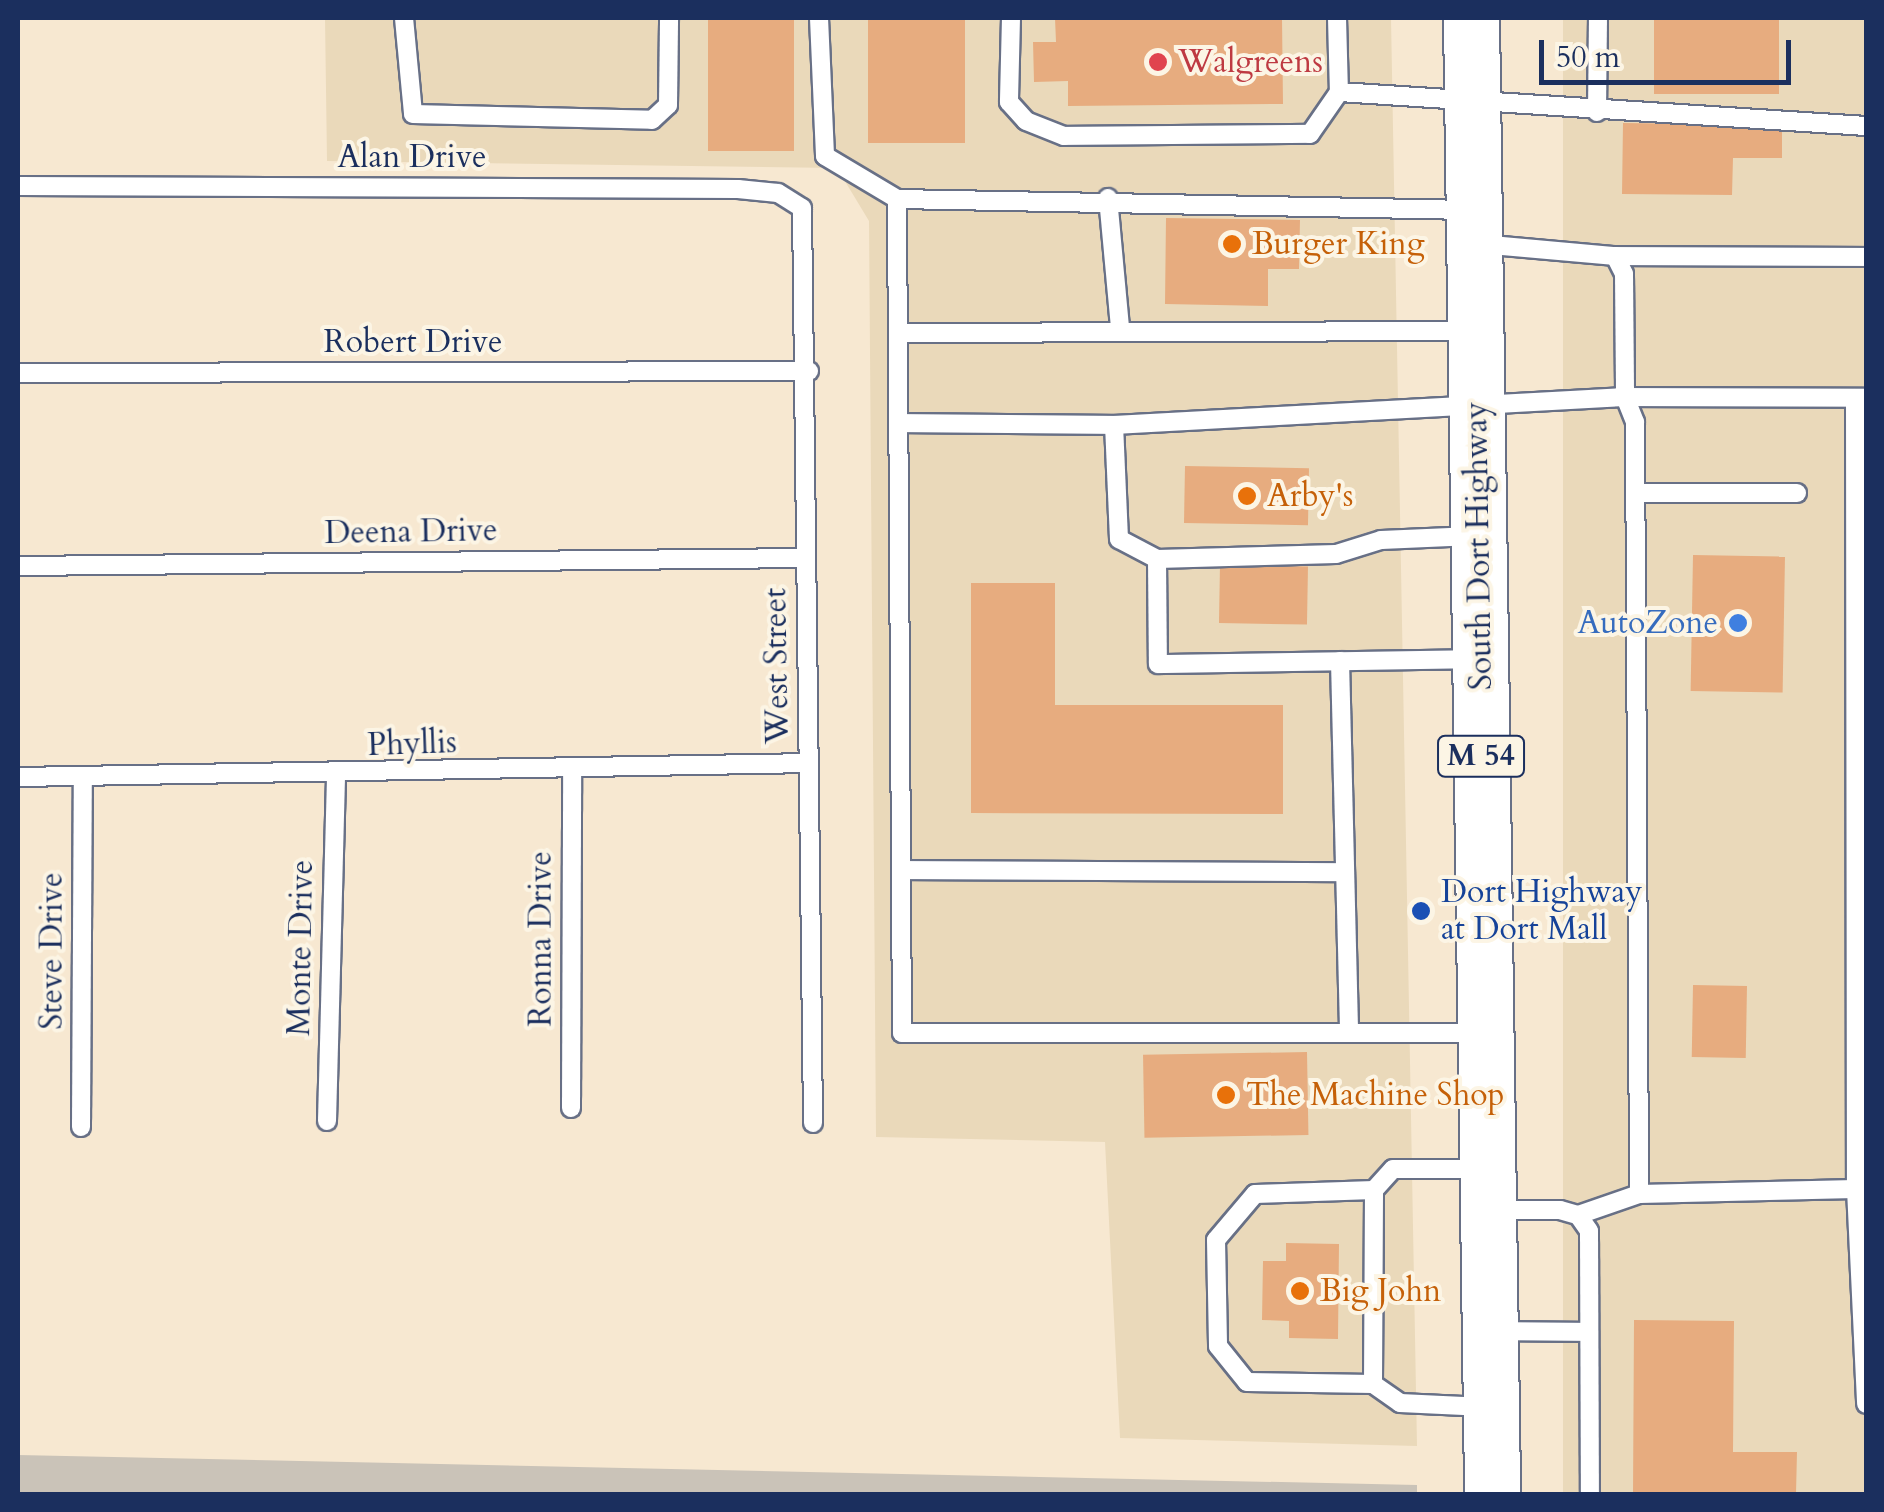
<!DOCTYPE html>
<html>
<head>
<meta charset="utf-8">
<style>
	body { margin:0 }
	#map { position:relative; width:1884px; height:1512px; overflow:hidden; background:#f7e8d1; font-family:Cardo,serif }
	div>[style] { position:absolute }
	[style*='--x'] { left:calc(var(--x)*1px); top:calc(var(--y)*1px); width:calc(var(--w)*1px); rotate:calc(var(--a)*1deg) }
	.built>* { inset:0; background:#ead9ba; transform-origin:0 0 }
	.industrial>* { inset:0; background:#cac3b8 }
	.building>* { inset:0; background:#e7ac7f; transform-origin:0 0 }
	.roads { filter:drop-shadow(2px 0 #687086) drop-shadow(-2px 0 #687086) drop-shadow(0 2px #687086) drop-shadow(0 -2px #687086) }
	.service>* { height:18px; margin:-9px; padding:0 9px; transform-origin:9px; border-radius:9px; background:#fff }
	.primary>* { height:55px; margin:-27.5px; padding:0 27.5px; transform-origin:27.5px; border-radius:27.5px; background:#fff }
	.dots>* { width:28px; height:28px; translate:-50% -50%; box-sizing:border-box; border:5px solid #fcf5e5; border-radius:50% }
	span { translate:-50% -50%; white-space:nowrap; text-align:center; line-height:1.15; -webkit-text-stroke:8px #fcf5e5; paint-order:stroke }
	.shield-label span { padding:2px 8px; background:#fcf5e5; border:2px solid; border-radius:8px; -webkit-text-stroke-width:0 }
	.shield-label { font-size:30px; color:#1b2f5e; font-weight:700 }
	.health-label { font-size:32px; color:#be3a42 }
	.left { translate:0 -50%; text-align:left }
	.street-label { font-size:32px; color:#1b2f5e }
	.food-label { font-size:32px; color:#c56008 }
	.shop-label { font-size:32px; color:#366cbe }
	.right { translate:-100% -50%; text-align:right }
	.transit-label { font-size:32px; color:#164399 }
	.frame { position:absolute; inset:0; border:20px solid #1b2f5e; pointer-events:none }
	.scale { position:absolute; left:1539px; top:40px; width:252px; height:45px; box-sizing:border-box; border:5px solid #1b2f5e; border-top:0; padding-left:12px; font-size:30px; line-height:35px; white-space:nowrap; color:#1b2f5e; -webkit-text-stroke:8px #fcf5e5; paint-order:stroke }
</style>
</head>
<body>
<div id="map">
	<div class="built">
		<i style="clip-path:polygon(325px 18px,1391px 18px,1417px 1446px,1120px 1438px,1105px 1142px,876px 1137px,869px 221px,837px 168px,327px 161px)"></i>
		<i style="left:1563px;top:18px;width:303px;height:1476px"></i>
	</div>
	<div class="industrial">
		<i style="clip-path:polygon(18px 1455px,1417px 1485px,1417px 1494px,18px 1494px)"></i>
	</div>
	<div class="building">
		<i style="left:708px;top:18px;width:86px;height:133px"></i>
		<i style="left:868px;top:18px;width:97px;height:125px"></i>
		<i style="clip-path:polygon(1055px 18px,1282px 18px,1283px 104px,1068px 106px,1068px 81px,1034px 82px,1033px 42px,1056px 42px)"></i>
		<i style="left:1654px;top:18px;width:125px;height:76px"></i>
		<i style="clip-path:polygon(1623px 123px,1782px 125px,1782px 158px,1733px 158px,1732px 195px,1622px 194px)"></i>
		<i style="clip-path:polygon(1166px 218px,1300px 220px,1299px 269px,1268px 269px,1268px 306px,1165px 304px)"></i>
		<i style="left:1185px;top:466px;width:124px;height:57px;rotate:1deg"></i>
		<i style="left:1693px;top:555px;width:92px;height:136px;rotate:1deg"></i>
		<i style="left:1220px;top:565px;width:88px;height:58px;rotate:1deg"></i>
		<i style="clip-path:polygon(971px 583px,1055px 583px,1055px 705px,1283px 705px,1283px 814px,971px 813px)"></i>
		<i style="left:1693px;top:985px;width:54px;height:72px;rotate:1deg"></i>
		<i style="left:1307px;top:1052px;width:83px;height:164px;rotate:89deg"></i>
		<i style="clip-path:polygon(1286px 1243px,1339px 1244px,1338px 1339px,1289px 1338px,1289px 1321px,1262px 1320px,1263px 1261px,1286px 1261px)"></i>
		<i style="clip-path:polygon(1634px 1320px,1734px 1321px,1733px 1452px,1797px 1452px,1796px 1494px,1633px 1494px)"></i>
	</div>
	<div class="roads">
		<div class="service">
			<i style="--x:404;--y:18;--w:96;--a:84.6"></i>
			<i style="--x:413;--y:114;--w:239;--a:1.4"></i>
			<i style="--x:652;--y:120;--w:22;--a:-43"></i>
			<i style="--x:668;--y:105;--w:87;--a:-89.3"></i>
			<i style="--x:819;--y:18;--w:138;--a:87.5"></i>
			<i style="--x:825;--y:156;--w:84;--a:30.8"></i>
			<i style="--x:897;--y:199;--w:834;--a:89.66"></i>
			<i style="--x:902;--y:1033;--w:578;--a:0"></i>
			<i style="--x:1011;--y:18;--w:84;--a:91.4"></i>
			<i style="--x:1009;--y:102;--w:25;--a:48"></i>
			<i style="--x:1026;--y:121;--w:41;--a:21.5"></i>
			<i style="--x:1064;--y:136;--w:246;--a:-0.5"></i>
			<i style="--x:1310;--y:134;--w:51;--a:-55.4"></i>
			<i style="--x:1337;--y:18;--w:74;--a:88.5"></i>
			<i style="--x:1339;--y:92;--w:528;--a:3.69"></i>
			<i style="--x:1597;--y:112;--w:94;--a:-89.4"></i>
			<i style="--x:18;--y:186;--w:720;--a:0.24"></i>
			<i style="--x:738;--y:189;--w:40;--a:5.7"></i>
			<i style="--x:778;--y:193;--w:28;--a:32"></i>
			<i style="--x:802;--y:208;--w:915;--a:89.31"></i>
			<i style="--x:1108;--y:198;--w:131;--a:84.7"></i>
			<i style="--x:897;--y:199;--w:571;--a:1.1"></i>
			<i style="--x:1480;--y:244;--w:136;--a:5.1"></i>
			<i style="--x:1615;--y:256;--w:20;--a:63"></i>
			<i style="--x:1624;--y:274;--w:123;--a:89.5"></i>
			<i style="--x:1625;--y:397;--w:239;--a:0.2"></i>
			<i style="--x:1615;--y:256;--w:251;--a:0.2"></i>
			<i style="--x:900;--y:333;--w:572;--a:-0.2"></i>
			<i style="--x:18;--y:373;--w:791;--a:-0.14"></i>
			<i style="--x:1855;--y:398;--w:791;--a:89.93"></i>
			<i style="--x:1856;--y:1189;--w:215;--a:87.3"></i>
			<i style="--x:902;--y:423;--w:212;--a:0.5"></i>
			<i style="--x:1635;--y:493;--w:162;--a:0"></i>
			<i style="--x:1473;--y:536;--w:92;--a:177.5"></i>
			<i style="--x:1381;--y:540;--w:47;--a:162.7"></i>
			<i style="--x:1336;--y:554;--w:179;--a:178.4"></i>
			<i style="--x:1157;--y:559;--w:43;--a:-152.2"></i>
			<i style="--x:1119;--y:539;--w:114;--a:-92.5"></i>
			<i style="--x:1114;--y:425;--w:512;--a:-3.14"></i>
			<i style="--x:1625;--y:397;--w:27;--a:68"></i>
			<i style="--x:1635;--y:422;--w:772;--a:89.7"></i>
			<i style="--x:1639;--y:1194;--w:65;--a:161"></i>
			<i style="--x:1157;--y:559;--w:105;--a:89.5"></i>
			<i style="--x:1158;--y:664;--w:317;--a:-0.9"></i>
			<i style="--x:18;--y:566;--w:787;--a:-0.58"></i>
			<i style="--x:1340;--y:661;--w:367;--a:88.6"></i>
			<i style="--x:18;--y:777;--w:791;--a:-1.01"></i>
			<i style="--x:903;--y:870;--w:442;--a:0.3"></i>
			<i style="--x:571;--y:1108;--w:339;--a:-89.8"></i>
			<i style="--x:327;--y:1121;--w:345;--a:-88.5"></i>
			<i style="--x:81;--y:1127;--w:351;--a:-89.7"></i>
			<i style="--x:1374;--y:1190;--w:119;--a:178.1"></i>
			<i style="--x:1255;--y:1194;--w:60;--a:130.3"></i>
			<i style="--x:1216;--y:1240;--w:106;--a:88.9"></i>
			<i style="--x:1218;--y:1346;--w:46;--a:51.1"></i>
			<i style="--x:1247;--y:1382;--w:126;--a:0.9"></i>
			<i style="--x:1373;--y:1384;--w:33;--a:35"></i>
			<i style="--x:1400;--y:1403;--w:85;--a:2.7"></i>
			<i style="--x:1639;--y:1194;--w:227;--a:-1.3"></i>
			<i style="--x:1492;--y:1210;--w:68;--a:0"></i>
			<i style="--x:1560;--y:1210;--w:19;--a:16"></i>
			<i style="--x:1578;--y:1215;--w:19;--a:55"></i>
			<i style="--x:1589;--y:1231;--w:263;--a:89.8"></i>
			<i style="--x:1495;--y:1331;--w:94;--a:0.6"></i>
			<i style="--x:1373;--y:1384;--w:194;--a:-89.7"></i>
			<i style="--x:1374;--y:1190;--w:28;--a:-48"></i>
			<i style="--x:1393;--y:1169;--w:88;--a:0"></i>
		</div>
		<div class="primary">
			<i style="--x:1471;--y:18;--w:1476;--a:89.18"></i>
		</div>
	</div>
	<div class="dots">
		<i style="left:1158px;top:62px;background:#e0444e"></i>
		<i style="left:1232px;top:244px;background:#e8710a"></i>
		<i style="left:1247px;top:496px;background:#e8710a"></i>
		<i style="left:1738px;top:623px;background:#3f7fe0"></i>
		<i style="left:1421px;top:911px;background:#1a4fb4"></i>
		<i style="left:1226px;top:1095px;background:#e8710a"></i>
		<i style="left:1300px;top:1291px;background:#e8710a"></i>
	</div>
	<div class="shield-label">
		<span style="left:1481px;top:756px">M 54</span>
	</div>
	<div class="health-label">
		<span class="left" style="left:1178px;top:62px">Walgreens</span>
	</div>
	<div class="street-label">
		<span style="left:412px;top:157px">Alan Drive</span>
		<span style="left:413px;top:342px">Robert Drive</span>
		<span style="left:411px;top:532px;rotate:-1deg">Deena Drive</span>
		<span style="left:1479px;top:546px;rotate:-91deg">South Dort Highway</span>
		<span style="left:777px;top:666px;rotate:-91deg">West Street</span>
		<span style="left:412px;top:744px;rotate:-2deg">Phyllis</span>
		<span style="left:541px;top:939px;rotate:-90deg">Ronna Drive</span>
		<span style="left:301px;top:948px;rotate:-89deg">Monte Drive</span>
		<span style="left:52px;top:951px;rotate:-90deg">Steve Drive</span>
	</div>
	<div class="food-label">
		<span class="left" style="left:1252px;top:244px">Burger King</span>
		<span class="left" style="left:1267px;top:496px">Arby's</span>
		<span class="left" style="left:1246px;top:1095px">The Machine Shop</span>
		<span class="left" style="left:1320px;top:1291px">Big John</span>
	</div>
	<div class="shop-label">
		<span class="right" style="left:1718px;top:623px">AutoZone</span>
	</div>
	<div class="transit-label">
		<span class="left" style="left:1441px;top:911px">Dort Highway<br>at Dort Mall</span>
	</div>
	<div class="frame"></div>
	<div class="scale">50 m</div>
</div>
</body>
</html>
